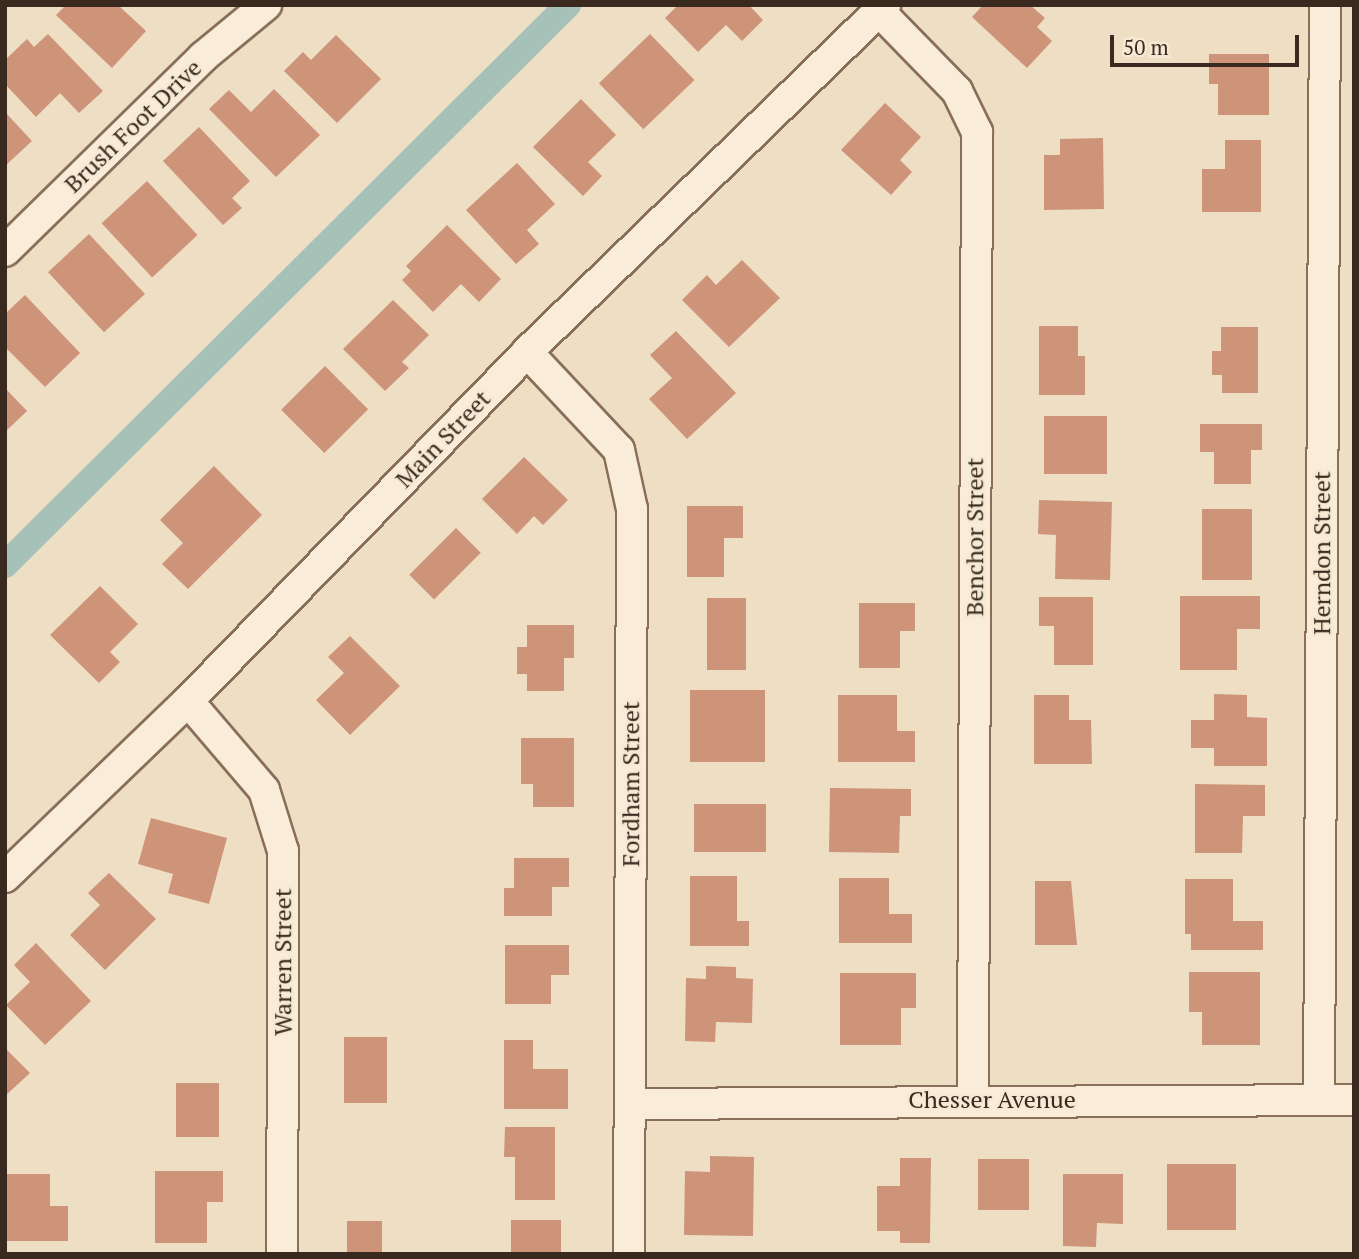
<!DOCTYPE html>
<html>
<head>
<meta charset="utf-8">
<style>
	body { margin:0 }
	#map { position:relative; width:1359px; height:1259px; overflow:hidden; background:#eedec4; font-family:"PT Serif",serif }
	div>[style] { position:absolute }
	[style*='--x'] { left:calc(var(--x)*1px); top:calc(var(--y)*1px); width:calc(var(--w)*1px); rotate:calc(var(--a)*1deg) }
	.canal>* { height:26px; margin:-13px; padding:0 13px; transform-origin:13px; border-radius:13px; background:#a6c1b7 }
	.building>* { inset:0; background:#cd947a; transform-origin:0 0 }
	.roads { filter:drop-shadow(2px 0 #896f5a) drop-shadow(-2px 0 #896f5a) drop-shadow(0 2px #896f5a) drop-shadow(0 -2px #896f5a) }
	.minor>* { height:30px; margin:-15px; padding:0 15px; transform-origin:15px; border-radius:15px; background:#f9ecd8 }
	span { translate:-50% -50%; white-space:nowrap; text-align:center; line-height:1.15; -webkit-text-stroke:5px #f6e9d4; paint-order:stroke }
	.street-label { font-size:24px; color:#39291e }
	.frame { position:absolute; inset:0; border:7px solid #39291e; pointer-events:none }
	.scale { position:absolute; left:1110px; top:35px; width:189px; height:32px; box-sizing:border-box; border:4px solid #39291e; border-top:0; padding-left:9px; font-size:21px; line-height:24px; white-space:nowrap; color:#39291e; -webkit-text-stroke:5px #f6e9d4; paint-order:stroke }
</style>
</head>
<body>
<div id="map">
	<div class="canal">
		<i style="--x:5;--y:565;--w:794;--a:-44.85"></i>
	</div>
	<div class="building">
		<i style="clip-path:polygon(66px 5px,118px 5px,146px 31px,112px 68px,56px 15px)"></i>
		<i style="clip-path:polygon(678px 5px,749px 5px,763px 20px,742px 41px,726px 25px,698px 52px,665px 18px)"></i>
		<i style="clip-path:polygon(983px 5px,1030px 5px,1045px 18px,1037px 27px,1052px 41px,1027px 68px,972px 17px)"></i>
		<i style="clip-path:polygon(48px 34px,103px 91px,79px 113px,60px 93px,36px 117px,5px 84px,5px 60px,27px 39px,34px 47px)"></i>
		<i style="left:650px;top:34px;width:64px;height:71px;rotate:46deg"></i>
		<i style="clip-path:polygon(336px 35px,381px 79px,337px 123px,284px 71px,303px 52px,311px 60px)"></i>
		<i style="clip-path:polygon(1209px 54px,1269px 54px,1269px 115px,1218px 115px,1218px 84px,1209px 84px)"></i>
		<i style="clip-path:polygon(274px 89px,320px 135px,276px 177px,209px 109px,229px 90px,251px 112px)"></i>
		<i style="clip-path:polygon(581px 99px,616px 135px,588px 162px,602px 176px,583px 196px,533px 147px)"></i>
		<i style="clip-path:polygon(885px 103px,921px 137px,900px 160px,912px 172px,891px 195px,841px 150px)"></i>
		<i style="clip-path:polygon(5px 112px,32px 141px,5px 166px)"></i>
		<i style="clip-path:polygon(199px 127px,250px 181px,232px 198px,242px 208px,223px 225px,163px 161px)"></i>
		<i style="clip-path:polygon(1103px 138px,1104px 209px,1044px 210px,1044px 155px,1060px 155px,1060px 139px)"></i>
		<i style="clip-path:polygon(1225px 140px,1261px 140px,1261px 212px,1202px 212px,1202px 169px,1225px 169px)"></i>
		<i style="clip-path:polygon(517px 163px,555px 204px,527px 230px,539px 244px,516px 264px,466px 210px)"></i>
		<i style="left:147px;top:181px;width:74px;height:62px;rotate:47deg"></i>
		<i style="clip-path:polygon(447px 225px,501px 279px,479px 302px,461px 284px,433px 312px,402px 280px,411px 271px,406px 266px)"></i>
		<i style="left:89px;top:234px;width:82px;height:56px;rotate:47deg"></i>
		<i style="clip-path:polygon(742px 260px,780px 298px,729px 347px,682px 300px,707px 275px,716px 285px)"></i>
		<i style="clip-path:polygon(25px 295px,80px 353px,45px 387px,5px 347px,5px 314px)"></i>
		<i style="clip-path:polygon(393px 300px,429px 335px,402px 362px,409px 368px,385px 391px,343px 349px)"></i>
		<i style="clip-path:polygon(1039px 326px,1078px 326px,1078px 356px,1085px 356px,1085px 395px,1039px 395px)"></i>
		<i style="clip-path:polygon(1221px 327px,1258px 327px,1258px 393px,1222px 393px,1222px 375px,1212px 375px,1212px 351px,1221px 351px)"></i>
		<i style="clip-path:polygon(676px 331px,736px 393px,687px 439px,649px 399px,672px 378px,650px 355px)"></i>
		<i style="left:325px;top:366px;width:61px;height:62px;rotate:45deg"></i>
		<i style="clip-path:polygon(5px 388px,27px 411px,5px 432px)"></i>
		<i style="left:1044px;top:416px;width:63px;height:58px"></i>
		<i style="clip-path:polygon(1200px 424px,1262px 424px,1262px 450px,1251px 450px,1251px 484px,1214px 484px,1214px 452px,1200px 452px)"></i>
		<i style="clip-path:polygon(524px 457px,568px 500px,543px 525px,534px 516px,517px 534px,482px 499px)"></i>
		<i style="clip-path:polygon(214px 466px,262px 515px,188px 589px,162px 564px,183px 543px,160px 520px)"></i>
		<i style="clip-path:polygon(1039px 500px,1112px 502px,1110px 580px,1055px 579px,1056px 535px,1038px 534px)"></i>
		<i style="clip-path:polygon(687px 506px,743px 506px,743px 538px,724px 538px,724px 577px,687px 577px)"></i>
		<i style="left:1202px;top:509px;width:50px;height:71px"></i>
		<i style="left:456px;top:528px;width:35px;height:66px;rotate:45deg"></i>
		<i style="clip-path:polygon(100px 586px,138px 624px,110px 652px,120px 662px,99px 683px,50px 635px)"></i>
		<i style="clip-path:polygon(1180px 596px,1260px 596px,1260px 629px,1237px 629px,1237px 670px,1180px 670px)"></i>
		<i style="clip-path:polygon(1039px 597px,1093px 597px,1093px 665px,1054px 665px,1054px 626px,1039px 626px)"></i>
		<i style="left:707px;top:598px;width:39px;height:72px"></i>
		<i style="clip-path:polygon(859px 603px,915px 603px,915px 631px,900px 631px,900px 668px,859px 668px)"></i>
		<i style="clip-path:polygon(527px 625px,574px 625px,574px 658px,564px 658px,564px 691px,527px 691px,527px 674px,517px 674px,517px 647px,527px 647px)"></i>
		<i style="clip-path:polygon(350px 636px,400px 686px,350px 735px,316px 700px,344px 673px,328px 657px)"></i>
		<i style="left:690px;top:690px;width:75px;height:72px"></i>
		<i style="clip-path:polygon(1214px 694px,1247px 695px,1247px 717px,1267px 718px,1267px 766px,1214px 766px,1214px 748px,1191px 748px,1191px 720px,1214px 720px)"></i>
		<i style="clip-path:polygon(838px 695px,897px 695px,897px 731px,915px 731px,915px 762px,838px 762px)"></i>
		<i style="clip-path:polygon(1034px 695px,1069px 695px,1069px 720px,1091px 720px,1092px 764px,1034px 764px)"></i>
		<i style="clip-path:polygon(521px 738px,574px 738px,574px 807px,533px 807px,533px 784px,521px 784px)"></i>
		<i style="clip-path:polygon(1195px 784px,1265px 785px,1265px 816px,1243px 816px,1242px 853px,1195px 853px)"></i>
		<i style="clip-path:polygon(830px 788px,911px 789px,911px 816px,900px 816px,899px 853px,829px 852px)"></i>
		<i style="left:694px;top:804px;width:72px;height:48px"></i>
		<i style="clip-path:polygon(151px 818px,227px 838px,209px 904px,168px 893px,173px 874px,138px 864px)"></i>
		<i style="clip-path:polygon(514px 858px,569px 858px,569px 887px,552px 887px,552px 916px,504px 916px,504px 888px,514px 888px)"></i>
		<i style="clip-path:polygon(109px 873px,156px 919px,105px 970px,70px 935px,100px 905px,88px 893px)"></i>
		<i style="clip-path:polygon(690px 876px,737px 876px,737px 921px,749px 921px,749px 946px,690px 946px)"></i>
		<i style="clip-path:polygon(839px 878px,889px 878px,889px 914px,912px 914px,912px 943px,839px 943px)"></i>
		<i style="clip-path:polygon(1185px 879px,1233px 879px,1233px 921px,1263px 921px,1263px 950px,1191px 950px,1191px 934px,1185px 934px)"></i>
		<i style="clip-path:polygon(1035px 881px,1071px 881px,1077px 945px,1035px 945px)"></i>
		<i style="clip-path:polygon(36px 943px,91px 1001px,45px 1045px,6px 1005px,30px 982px,14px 965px)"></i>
		<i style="clip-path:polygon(505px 945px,569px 945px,569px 975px,551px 975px,551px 1004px,505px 1004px)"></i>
		<i style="clip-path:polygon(706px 966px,736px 967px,736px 978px,753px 979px,752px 1023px,716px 1022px,715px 1042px,685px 1041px,686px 978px,706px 979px)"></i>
		<i style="clip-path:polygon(1189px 972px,1260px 972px,1260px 1045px,1202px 1045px,1202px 1012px,1189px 1012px)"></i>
		<i style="clip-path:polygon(840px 973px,916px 973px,916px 1008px,901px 1008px,901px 1045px,840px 1045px)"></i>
		<i style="left:344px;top:1037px;width:43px;height:66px"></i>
		<i style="clip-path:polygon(504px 1040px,533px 1040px,533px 1069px,568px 1069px,568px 1109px,504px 1109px)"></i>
		<i style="clip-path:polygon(5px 1048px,30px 1073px,5px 1096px)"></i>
		<i style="left:176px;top:1083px;width:43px;height:54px"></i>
		<i style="clip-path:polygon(505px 1127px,555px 1127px,555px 1200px,515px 1200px,515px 1157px,504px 1157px)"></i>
		<i style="clip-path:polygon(710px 1156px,754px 1157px,753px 1236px,684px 1235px,685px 1171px,710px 1172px)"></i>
		<i style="clip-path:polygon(900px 1158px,931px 1158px,930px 1243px,900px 1243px,900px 1231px,877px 1231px,877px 1186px,900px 1186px)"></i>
		<i style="left:978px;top:1159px;width:51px;height:51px"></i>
		<i style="left:1167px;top:1164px;width:69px;height:66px"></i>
		<i style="clip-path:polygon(155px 1171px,223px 1171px,223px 1202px,207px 1202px,207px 1243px,155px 1243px)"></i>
		<i style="clip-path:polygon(5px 1174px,50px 1174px,50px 1206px,68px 1206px,68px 1241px,5px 1241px)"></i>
		<i style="clip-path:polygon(1063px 1174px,1123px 1174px,1123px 1224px,1097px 1223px,1096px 1247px,1063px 1246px)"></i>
		<i style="left:511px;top:1220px;width:50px;height:34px"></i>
		<i style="left:347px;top:1221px;width:35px;height:33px"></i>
	</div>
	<div class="roads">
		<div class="minor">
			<i style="--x:879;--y:11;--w:112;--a:45.7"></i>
			<i style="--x:957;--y:91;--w:46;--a:64"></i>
			<i style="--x:977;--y:132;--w:967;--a:90.24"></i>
			<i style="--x:5;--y:251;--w:277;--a:-44.4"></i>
			<i style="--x:203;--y:57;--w:82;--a:-39.5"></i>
			<i style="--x:527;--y:352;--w:134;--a:46.8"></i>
			<i style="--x:619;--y:450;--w:60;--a:77.6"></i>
			<i style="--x:632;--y:509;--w:745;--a:90.23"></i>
			<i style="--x:188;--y:701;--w:117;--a:49.5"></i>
			<i style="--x:264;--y:790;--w:64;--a:72.7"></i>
			<i style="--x:283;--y:851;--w:403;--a:90.1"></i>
			<i style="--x:5;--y:877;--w:254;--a:-43.9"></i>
			<i style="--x:188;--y:701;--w:487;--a:-45.8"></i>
			<i style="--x:527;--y:352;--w:499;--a:-44.1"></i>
			<i style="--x:1319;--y:1100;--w:1095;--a:-89.69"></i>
			<i style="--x:630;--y:1104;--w:724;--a:-0.32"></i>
		</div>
	</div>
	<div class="street-label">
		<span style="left:133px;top:126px;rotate:-44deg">Brush Foot Drive</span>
		<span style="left:443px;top:439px;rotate:-46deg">Main Street</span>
		<span style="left:975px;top:537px;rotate:-90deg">Benchor Street</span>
		<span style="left:1322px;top:553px;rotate:-90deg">Herndon Street</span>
		<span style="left:631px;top:784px;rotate:-90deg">Fordham Street</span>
		<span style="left:283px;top:962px;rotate:-90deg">Warren Street</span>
		<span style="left:992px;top:1100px">Chesser Avenue</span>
	</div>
	<div class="frame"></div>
	<div class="scale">50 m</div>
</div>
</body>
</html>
